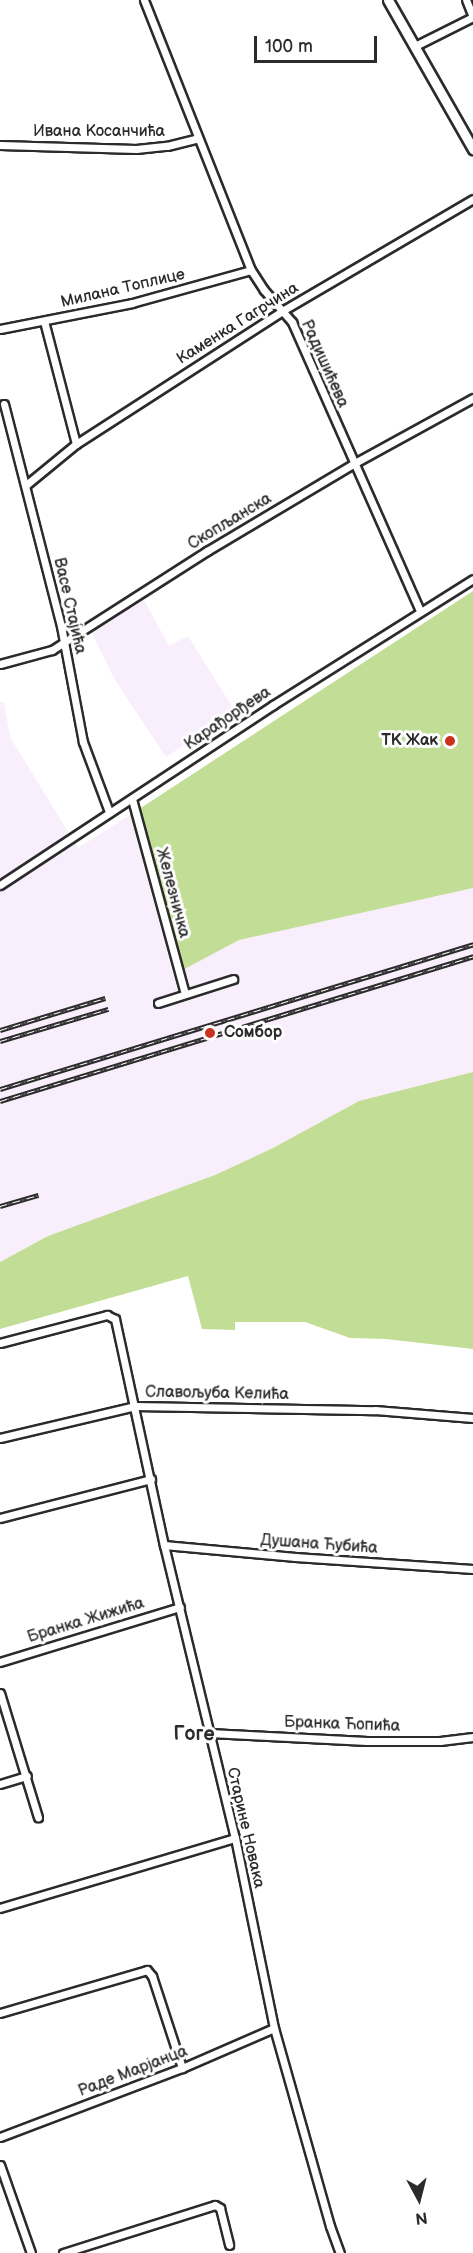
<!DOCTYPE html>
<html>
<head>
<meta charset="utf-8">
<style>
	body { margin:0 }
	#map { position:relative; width:473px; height:2253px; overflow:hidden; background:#fff; font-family:"Balsamiq Sans",sans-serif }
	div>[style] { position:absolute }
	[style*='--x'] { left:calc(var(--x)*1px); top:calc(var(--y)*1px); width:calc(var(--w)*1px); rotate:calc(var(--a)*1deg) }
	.built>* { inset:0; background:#f9eefc }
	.green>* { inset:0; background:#c2de96 }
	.roads { filter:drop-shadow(2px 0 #2b2b2b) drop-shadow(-2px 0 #2b2b2b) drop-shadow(0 2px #2b2b2b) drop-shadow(0 -2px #2b2b2b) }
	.street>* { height:7px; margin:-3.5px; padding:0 3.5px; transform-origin:3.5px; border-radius:3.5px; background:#fff }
	.secondary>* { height:9px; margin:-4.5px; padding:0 4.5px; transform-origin:4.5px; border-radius:4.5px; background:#fff }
	.rail>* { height:4.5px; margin-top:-2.25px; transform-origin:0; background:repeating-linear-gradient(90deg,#fff 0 7px,#2b2b2b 0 14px); box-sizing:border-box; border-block:2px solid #2b2b2b }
	.dots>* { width:16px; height:16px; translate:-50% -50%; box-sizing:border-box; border:3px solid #fff; border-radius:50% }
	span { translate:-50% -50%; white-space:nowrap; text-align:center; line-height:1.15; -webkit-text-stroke:6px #fff; paint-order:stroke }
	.street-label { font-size:16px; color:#2b2b2b }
	.poi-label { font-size:16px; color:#2b2b2b; font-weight:700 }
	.right { translate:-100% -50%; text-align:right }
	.left { translate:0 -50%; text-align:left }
	.quarter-label { font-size:20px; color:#2b2b2b; font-weight:700 }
	.north { position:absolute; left:389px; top:2169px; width:60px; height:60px; -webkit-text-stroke:4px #fff; paint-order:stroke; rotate:173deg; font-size:16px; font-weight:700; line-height:24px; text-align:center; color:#2b2b2b }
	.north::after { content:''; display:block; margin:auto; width:21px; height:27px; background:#2b2b2b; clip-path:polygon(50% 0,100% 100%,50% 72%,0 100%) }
	.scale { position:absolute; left:254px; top:36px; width:123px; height:27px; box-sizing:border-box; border:3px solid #2b2b2b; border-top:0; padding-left:8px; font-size:18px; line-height:21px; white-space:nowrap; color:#2b2b2b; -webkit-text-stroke:4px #fff; paint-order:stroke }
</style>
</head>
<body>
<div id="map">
	<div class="built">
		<i style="clip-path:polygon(144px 600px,169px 646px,188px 636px,235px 711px,166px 757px,115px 680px,91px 631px)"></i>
		<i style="clip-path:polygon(0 702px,4px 702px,10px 737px,78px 848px,130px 815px,175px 973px,239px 940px,473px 888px,473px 1072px,359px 1101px,273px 1148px,215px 1175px,48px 1236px,0 1262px)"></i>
	</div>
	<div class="green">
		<i style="clip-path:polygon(473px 591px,473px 888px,239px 940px,175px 974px,130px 815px)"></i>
		<i style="clip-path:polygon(473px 1072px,473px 1349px,386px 1339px,350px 1338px,305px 1322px,235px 1322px,235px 1330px,202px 1329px,188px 1276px,0 1329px,0 1262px,48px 1236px,215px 1175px,273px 1148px,359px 1101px)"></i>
	</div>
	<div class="roads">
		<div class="street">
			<i style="--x:144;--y:0;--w:290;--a:68.4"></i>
			<i style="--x:251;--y:270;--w:24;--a:57"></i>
			<i style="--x:264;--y:290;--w:43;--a:48.8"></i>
			<i style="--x:292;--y:322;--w:316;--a:66.1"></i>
			<i style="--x:415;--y:46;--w:65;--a:-26.6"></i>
			<i style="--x:473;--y:17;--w:18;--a:-112"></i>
			<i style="--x:0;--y:145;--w:136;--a:1.7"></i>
			<i style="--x:136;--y:149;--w:31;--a:-6"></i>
			<i style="--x:167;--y:146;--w:32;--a:-14"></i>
			<i style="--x:44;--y:321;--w:127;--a:75.4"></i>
			<i style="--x:0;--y:329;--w:135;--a:-11.1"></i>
			<i style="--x:132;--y:303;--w:123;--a:-15.5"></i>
			<i style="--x:4;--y:404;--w:229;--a:75.6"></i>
			<i style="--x:61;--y:626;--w:118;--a:79.3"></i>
			<i style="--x:83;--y:742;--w:75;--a:69.6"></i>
			<i style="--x:26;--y:485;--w:65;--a:-39.4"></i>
			<i style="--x:76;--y:444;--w:245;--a:-32.8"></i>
			<i style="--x:282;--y:311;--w:221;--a:-30.4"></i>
			<i style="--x:0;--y:664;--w:54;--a:-15.1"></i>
			<i style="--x:52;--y:650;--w:184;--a:-32.6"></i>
			<i style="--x:207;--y:551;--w:170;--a:-30.8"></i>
			<i style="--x:353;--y:464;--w:137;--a:-28.8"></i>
			<i style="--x:132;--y:799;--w:202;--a:74.8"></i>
			<i style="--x:0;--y:885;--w:327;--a:-33.4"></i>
			<i style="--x:273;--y:705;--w:236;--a:-32.2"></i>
			<i style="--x:158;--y:1003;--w:79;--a:-17.7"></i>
			<i style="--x:0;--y:1343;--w:111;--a:-14.7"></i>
			<i style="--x:107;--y:1315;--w:9;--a:27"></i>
			<i style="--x:115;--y:1319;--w:231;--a:77.8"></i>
			<i style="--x:164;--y:1545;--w:301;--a:76.4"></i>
			<i style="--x:235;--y:1838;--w:194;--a:78.4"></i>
			<i style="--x:274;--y:2028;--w:206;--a:74.2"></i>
			<i style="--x:330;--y:2226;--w:29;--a:70"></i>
			<i style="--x:0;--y:1438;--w:139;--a:-13.3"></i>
			<i style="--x:135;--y:1406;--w:240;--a:1"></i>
			<i style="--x:375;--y:1410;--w:98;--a:4.7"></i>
			<i style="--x:0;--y:1518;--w:156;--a:-14.5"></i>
			<i style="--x:164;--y:1545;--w:132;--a:5.2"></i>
			<i style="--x:295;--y:1557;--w:178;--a:3.9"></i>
			<i style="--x:0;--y:1662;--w:188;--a:-17"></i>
			<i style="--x:0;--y:1693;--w:130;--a:73"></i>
			<i style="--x:209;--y:1733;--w:158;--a:2.9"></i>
			<i style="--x:367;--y:1741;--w:73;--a:0"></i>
			<i style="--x:440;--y:1741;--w:33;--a:-7"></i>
			<i style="--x:0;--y:1784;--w:28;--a:-17"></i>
			<i style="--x:0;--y:1908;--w:245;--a:-16.6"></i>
			<i style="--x:0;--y:2013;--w:153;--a:-16.3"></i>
			<i style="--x:147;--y:1970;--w:8;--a:50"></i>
			<i style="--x:152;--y:1976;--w:97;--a:71.9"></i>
			<i style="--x:0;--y:2137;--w:195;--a:-20.8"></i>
			<i style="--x:182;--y:2068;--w:100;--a:-23.5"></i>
			<i style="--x:0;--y:2165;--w:93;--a:70.6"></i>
			<i style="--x:63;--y:2253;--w:159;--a:-17.5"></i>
			<i style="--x:215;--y:2205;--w:6;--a:31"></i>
			<i style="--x:220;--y:2208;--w:38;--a:76"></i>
		</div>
		<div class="secondary">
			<i style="--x:388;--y:0;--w:172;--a:60.3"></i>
		</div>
	</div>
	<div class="rail">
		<i style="--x:0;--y:1030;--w:110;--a:-16.9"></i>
		<i style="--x:0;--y:1041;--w:113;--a:-16.5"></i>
		<i style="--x:0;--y:1089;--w:495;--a:-17"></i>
		<i style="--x:0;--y:1101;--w:495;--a:-17"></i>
		<i style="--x:0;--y:1206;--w:40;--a:-16"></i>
	</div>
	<div class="dots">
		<i style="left:450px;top:741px;background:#c8321e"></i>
		<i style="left:210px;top:1033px;background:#c8321e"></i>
	</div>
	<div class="street-label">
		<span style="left:99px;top:132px">Ивана Косанчића</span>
		<span style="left:123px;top:289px;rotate:-13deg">Милана Топлице</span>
		<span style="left:238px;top:324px;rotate:-32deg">Каменка Гагрчина</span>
		<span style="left:324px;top:364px;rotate:66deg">Радишићева</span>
		<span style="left:230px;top:522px;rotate:-31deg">Скопљанска</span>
		<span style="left:69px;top:606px;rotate:77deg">Васе Стајића</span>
		<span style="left:228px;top:719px;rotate:-34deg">Карађорђева</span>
		<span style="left:172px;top:893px;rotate:75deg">Железничка</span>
		<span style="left:217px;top:1394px;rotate:1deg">Славољуба Келића</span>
		<span style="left:319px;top:1545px;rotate:4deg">Душана Ћубића</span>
		<span style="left:86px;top:1621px;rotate:-17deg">Бранка Жижића</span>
		<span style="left:342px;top:1725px;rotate:2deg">Бранка Ћопића</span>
		<span style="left:245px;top:1828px;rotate:77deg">Старине Новака</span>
		<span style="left:133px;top:2072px;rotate:-21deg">Раде Марјанца</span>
	</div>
	<div class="poi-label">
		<span class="right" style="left:438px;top:741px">ТК Жак</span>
		<span class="left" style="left:224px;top:1033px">Сомбор</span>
	</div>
	<div class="quarter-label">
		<span style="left:194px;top:1734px">Гоге</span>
	</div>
	<div class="north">N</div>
	<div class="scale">100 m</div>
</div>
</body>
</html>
